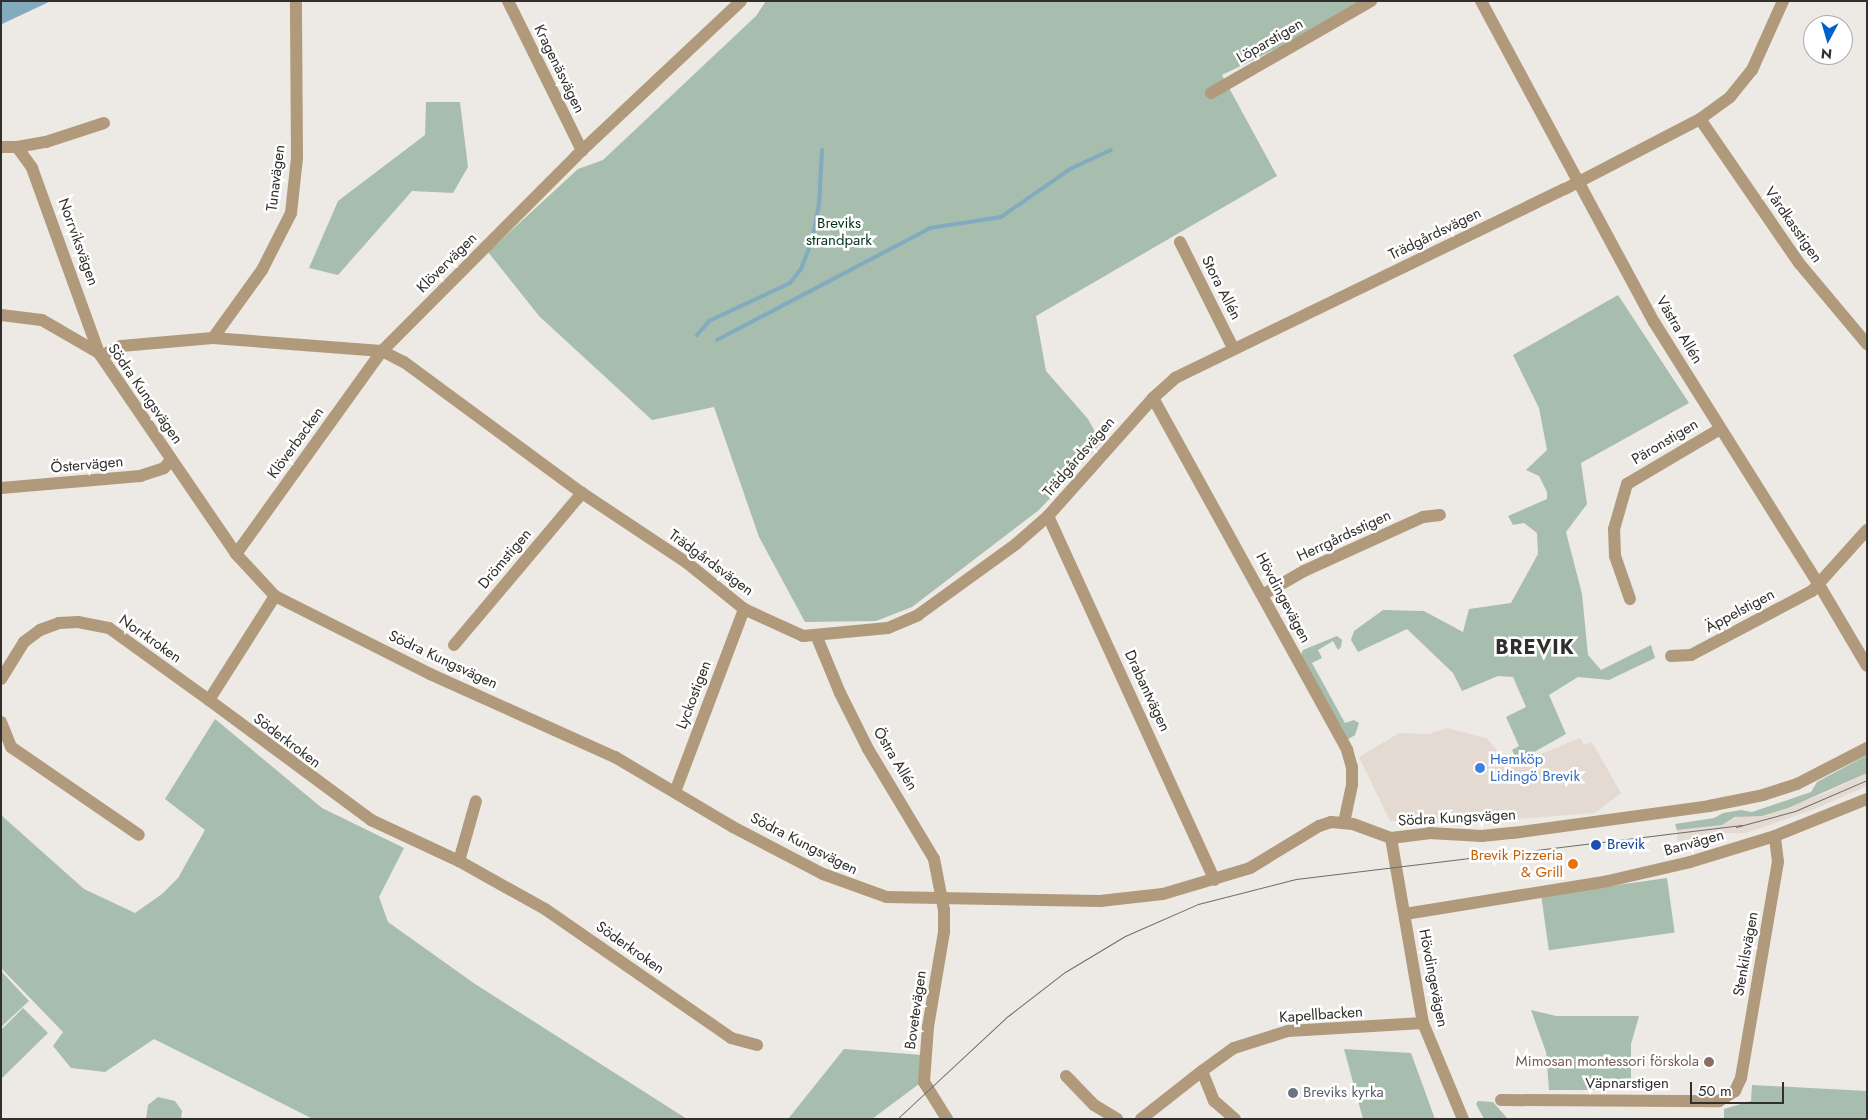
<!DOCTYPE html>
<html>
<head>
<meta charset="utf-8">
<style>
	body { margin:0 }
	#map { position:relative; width:1868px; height:1120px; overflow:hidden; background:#ede9e5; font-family:Jost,sans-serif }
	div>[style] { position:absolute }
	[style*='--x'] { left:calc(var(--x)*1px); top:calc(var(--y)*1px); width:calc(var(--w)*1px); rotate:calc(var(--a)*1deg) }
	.built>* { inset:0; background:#e4dad2 }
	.green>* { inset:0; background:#a7beaf; transform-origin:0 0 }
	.water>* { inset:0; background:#83abbe }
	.stream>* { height:4px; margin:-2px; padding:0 2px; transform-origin:2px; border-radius:2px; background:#83abbe }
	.minor>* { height:12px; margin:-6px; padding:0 6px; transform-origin:6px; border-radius:6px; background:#b09a7b }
	.tertiary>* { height:12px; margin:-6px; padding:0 6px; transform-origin:6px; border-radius:6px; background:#b09a7b }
	.tram>* { height:1px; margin:-0.5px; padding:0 0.5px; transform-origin:0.5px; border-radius:0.5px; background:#6e6c69 }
	.dots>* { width:14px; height:14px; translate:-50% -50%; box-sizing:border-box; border:2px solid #fff; border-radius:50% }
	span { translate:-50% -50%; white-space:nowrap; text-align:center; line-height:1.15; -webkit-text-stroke:5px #fff; paint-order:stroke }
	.street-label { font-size:15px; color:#302f2d }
	.park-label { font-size:15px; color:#03331c }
	.shop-label { font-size:15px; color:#366cbe }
	.left { translate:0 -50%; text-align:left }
	.transit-label { font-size:15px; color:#164399 }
	.food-label { font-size:15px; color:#c56008 }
	.right { translate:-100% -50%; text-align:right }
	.education-label { font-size:15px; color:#785e54 }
	.worship-label { font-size:15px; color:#5b616d }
	.district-label { font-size:20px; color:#302f2d; font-weight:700; letter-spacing:1px }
	.frame { position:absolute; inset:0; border:2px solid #302f2d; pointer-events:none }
	.north { position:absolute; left:1803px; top:15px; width:50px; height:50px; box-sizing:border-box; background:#fff; border:1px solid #acacab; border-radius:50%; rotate:186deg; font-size:14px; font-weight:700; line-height:20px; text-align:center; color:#302f2d }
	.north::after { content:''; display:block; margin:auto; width:18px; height:22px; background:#0061ca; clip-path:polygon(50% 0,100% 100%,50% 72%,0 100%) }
	.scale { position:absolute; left:1690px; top:1082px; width:94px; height:22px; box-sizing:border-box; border:2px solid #302f2d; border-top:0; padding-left:6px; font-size:15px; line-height:18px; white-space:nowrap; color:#302f2d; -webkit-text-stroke:4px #fff; paint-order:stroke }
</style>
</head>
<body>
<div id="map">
	<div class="built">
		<i style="clip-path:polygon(1447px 728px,1486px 738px,1511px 766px,1580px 738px,1584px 745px,1592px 742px,1621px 793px,1595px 813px,1465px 823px,1390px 821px,1359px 757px,1399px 733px,1428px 734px)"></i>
		<i style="clip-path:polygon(1867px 773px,1867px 786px,1812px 810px,1746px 833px,1727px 833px,1677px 845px,1677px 830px,1722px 825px,1739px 816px,1762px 816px,1826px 793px)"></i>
	</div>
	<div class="green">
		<i style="clip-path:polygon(766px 1px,1374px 1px,1222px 75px,1277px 176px,1036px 316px,1046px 371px,1088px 419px,1101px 443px,1039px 510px,912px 607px,876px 621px,805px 622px,759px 537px,714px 407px,652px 420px,539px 316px,488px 252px,578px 169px,603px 160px,756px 16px)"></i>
		<i style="clip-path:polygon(426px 102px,460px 102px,468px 167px,453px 193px,412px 191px,338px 275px,309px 268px,338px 201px,425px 135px)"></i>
		<i style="clip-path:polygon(1618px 295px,1689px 403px,1581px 463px,1587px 504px,1566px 532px,1582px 594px,1588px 655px,1601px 670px,1651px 645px,1655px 658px,1609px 680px,1578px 677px,1549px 695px,1566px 734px,1518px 761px,1512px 750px,1519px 746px,1506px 717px,1526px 707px,1513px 677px,1498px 676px,1462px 691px,1453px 673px,1407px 629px,1358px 652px,1351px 640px,1354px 631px,1383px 610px,1424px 611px,1463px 632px,1469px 609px,1511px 603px,1538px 554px,1537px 533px,1524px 523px,1513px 525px,1508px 516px,1547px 499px,1547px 492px,1539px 476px,1526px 470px,1547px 450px,1539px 408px,1513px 355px)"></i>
		<i style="clip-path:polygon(1337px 636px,1342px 640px,1341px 647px,1338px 650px,1333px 641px,1318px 650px,1322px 658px,1312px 663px,1345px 723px,1354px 720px,1359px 723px,1355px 735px,1347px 740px,1301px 655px,1303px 650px)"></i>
		<i style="clip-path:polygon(215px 719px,322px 808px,404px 848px,379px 897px,388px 922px,475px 984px,687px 1119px,313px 1119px,154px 1039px,105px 1072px,71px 1068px,53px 1046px,63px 1032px,1px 968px,1px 815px,84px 889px,135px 913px,162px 894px,178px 878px,205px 830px,165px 799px)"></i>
		<i style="clip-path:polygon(1867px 755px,1867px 773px,1788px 808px,1762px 816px,1735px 817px,1722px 825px,1677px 830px,1675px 824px,1714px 818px,1723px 813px,1741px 810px,1752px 812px,1811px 792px,1817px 782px)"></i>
		<i style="left:1667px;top:878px;width:55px;height:127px;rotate:82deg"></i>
		<i style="clip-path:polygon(1px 971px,29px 1001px,1px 1027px)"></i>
		<i style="clip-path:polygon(23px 1008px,48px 1033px,1px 1079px,1px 1030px)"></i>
		<i style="clip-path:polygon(1531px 1010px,1556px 1016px,1639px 1016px,1631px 1044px,1631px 1090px,1549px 1090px,1546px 1052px)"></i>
		<i style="clip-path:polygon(844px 1049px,922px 1055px,919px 1084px,872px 1119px,788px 1119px)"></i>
		<i style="clip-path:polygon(1344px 1049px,1411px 1053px,1435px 1119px,1363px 1119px)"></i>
		<i style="clip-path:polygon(1752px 1085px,1867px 1091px,1867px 1119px,1724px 1119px,1724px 1109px,1751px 1101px)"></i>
		<i style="clip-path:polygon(158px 1097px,175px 1101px,182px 1111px,181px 1119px,146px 1119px,148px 1105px)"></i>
		<i style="clip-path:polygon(1478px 1101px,1493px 1102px,1507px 1118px,1516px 1119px,1484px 1119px,1476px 1104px)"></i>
	</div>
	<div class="water">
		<i style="clip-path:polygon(1px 1px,51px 1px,2px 24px)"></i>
	</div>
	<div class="stream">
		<i style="--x:697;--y:335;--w:18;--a:-49"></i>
		<i style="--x:709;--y:321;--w:89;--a:-25.1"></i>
		<i style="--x:790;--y:283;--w:18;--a:-52"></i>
		<i style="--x:801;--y:269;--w:34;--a:-69"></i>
		<i style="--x:813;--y:237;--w:34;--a:-80"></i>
		<i style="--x:819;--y:204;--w:54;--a:-86.8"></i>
		<i style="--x:717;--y:340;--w:241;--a:-27.7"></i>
		<i style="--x:930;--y:228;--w:72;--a:-8.8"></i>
		<i style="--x:1001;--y:217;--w:84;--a:-34.8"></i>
		<i style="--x:1070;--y:169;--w:45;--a:-24.9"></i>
	</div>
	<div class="minor">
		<i style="--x:508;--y:1;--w:167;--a:63.7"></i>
		<i style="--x:1481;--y:1;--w:365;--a:61.7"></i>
		<i style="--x:1654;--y:322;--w:308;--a:57.9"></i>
		<i style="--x:1818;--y:583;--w:96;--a:59.4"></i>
		<i style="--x:1211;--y:93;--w:185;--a:-29.9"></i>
		<i style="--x:1700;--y:119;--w:175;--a:55.5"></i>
		<i style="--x:1799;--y:263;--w:106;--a:50"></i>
		<i style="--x:1;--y:147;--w:16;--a:0"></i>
		<i style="--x:17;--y:147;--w:26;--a:54"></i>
		<i style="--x:32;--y:168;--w:197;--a:70.1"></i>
		<i style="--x:17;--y:147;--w:29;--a:-10"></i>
		<i style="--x:46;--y:142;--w:61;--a:-18.1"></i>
		<i style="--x:1180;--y:242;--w:119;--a:63.4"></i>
		<i style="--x:213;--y:338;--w:84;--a:-54.2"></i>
		<i style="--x:262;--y:270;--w:64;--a:-63"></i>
		<i style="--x:291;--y:213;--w:55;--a:-83.8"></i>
		<i style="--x:297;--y:158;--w:157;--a:-90.4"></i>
		<i style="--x:101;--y:356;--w:22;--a:-27"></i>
		<i style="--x:121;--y:346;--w:92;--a:-5"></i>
		<i style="--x:213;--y:338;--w:169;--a:4.4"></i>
		<i style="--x:382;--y:351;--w:275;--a:-45.1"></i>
		<i style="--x:576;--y:156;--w:226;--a:-43.2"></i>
		<i style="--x:1153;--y:398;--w:402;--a:61.1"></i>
		<i style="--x:1347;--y:750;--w:18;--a:74"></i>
		<i style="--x:1352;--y:767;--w:18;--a:90"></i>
		<i style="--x:1352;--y:785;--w:38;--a:102"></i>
		<i style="--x:1;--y:488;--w:140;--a:-4.9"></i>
		<i style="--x:140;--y:476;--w:25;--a:-18"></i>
		<i style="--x:164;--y:468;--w:11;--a:-49"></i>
		<i style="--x:1048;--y:516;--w:400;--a:65.4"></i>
		<i style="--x:236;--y:554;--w:250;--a:-54.3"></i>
		<i style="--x:382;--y:351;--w:25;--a:27"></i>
		<i style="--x:404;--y:362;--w:221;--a:36.4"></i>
		<i style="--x:582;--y:493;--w:125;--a:33.6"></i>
		<i style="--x:686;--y:562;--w:75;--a:39"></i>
		<i style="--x:744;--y:609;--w:65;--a:24.6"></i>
		<i style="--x:803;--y:636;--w:85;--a:-5.4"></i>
		<i style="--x:888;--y:628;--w:33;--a:-23"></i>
		<i style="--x:918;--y:615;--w:121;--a:-35.9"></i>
		<i style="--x:1016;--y:544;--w:43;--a:-41.2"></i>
		<i style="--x:1048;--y:516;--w:158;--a:-48.3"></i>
		<i style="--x:1153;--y:398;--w:30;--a:-42"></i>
		<i style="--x:1175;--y:378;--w:433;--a:-25.9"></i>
		<i style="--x:1565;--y:189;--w:152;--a:-27.4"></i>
		<i style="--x:1700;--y:119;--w:37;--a:-36"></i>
		<i style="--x:1730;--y:97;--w:35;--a:-51"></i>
		<i style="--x:1752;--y:70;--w:76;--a:-65.8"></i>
		<i style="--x:1264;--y:594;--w:46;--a:-29.9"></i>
		<i style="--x:1304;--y:571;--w:131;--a:-24.4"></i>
		<i style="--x:1423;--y:517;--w:17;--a:-7"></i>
		<i style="--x:275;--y:596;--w:123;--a:122.4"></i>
		<i style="--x:209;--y:700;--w:202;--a:36.5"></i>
		<i style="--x:371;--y:820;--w:97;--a:25"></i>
		<i style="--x:459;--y:861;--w:98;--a:29.2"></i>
		<i style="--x:545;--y:909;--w:226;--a:34.7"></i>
		<i style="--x:731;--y:1038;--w:27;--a:15"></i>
		<i style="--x:1630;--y:599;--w:46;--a:-109.2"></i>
		<i style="--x:1615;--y:556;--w:27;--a:-92"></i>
		<i style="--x:1614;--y:529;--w:47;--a:-73.9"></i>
		<i style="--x:1627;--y:484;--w:108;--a:-30.6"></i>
		<i style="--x:816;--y:635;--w:63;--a:67.5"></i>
		<i style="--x:840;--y:693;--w:63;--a:63.4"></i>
		<i style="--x:868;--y:749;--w:128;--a:59"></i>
		<i style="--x:934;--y:859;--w:52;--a:78.9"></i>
		<i style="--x:944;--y:910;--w:22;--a:90"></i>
		<i style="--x:944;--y:932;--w:96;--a:99.6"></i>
		<i style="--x:928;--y:1027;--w:55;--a:94.2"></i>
		<i style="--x:924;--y:1082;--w:44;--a:58.1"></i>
		<i style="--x:454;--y:645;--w:199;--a:-49.9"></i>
		<i style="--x:1671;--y:656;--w:20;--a:-3"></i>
		<i style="--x:1691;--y:655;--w:137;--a:-27.9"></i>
		<i style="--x:1812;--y:591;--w:82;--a:-48"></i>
		<i style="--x:1;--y:679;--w:44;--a:-58.1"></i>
		<i style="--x:24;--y:642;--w:20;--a:-37"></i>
		<i style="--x:40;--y:630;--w:20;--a:-20"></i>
		<i style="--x:59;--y:623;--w:19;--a:-3"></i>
		<i style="--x:78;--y:622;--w:32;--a:11"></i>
		<i style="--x:109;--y:628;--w:123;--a:35.8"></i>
		<i style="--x:1;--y:722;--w:27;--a:68"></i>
		<i style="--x:11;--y:747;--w:155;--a:34.5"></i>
		<i style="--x:675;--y:792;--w:196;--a:-69.3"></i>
		<i style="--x:1391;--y:838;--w:188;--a:80.2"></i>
		<i style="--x:1423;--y:1023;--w:104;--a:67.4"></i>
		<i style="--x:459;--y:861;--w:62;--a:-74.2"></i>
		<i style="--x:1405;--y:914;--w:206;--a:-9.2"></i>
		<i style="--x:1608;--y:881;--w:84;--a:-13"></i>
		<i style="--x:1690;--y:862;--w:89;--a:-17"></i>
		<i style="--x:1775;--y:836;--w:99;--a:-21.9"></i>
		<i style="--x:1066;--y:1076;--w:40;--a:46"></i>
		<i style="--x:1094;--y:1105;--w:27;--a:31"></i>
		<i style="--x:1501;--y:1100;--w:218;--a:0.3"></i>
		<i style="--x:1719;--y:1101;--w:19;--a:-32"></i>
		<i style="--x:1735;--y:1091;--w:14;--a:-65"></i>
		<i style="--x:1741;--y:1078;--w:219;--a:-80.3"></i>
		<i style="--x:1778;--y:862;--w:26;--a:-97"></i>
		<i style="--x:1141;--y:1119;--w:78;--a:-38.2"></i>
		<i style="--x:1235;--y:1119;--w:28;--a:-139"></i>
		<i style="--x:1214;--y:1101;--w:32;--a:-112"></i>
		<i style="--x:1202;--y:1071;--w:39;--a:-36"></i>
		<i style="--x:1234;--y:1048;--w:57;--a:-17.5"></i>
		<i style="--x:1288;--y:1031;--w:135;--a:-3.4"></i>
	</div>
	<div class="tertiary">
		<i style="--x:1;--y:315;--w:41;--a:7"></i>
		<i style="--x:42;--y:320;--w:66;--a:30.1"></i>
		<i style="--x:99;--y:353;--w:243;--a:55.7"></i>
		<i style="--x:236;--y:554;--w:57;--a:47.1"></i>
		<i style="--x:275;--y:596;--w:174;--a:26.7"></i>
		<i style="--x:430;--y:674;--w:203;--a:24.2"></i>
		<i style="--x:615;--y:757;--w:137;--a:30.7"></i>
		<i style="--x:733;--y:827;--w:102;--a:27.6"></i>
		<i style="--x:823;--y:874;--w:68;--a:19.8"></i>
		<i style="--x:887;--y:897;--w:213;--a:1.1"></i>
		<i style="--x:1100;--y:901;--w:63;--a:-6.3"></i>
		<i style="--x:1163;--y:894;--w:91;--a:-16.6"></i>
		<i style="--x:1250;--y:868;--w:81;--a:-31.3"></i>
		<i style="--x:1319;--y:826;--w:13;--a:-18"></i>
		<i style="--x:1331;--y:822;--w:22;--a:5"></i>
		<i style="--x:1353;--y:824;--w:40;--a:20.2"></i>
		<i style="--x:1391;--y:838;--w:38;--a:-7"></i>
		<i style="--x:1429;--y:833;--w:53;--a:3.2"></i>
		<i style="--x:1482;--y:836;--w:31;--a:-6"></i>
		<i style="--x:1513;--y:833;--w:198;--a:-7.8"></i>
		<i style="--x:1709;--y:806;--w:55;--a:-11.5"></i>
		<i style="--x:1763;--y:795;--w:36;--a:-18"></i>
		<i style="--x:1797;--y:784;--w:79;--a:-27.2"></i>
	</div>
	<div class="tram">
		<i style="--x:1736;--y:827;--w:61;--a:-15.2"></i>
		<i style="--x:1795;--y:811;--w:78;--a:-23.3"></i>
		<i style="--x:897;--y:1119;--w:151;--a:-42.9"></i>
		<i style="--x:1008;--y:1016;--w:72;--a:-37.7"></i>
		<i style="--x:1065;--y:972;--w:70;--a:-31"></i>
		<i style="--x:1125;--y:936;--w:80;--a:-23.7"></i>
		<i style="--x:1198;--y:904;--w:101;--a:-14.3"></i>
		<i style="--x:1296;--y:879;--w:449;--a:-6.9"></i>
	</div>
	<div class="dots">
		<i style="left:1480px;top:768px;background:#3f7fe0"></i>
		<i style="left:1596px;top:845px;background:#1a4fb4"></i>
		<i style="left:1573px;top:864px;background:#e8710a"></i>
		<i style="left:1709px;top:1062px;background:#8d6e63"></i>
		<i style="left:1293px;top:1093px;background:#6b7280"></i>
	</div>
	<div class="street-label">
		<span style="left:1270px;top:41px;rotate:-30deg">Löparstigen</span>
		<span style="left:559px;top:69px;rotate:64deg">Kragenäsvägen</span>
		<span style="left:276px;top:178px;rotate:-83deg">Tunavägen</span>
		<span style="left:1793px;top:225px;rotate:55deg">Vårdkasstigen</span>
		<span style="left:1435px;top:234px;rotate:-26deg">Trädgårdsvägen</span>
		<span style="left:78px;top:242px;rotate:70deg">Norrviksvägen</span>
		<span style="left:447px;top:263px;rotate:-45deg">Klövervägen</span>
		<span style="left:1221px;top:288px;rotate:63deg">Stora Allén</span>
		<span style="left:1679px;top:330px;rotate:59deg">Västra Allén</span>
		<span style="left:145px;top:394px;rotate:55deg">Södra Kungsvägen</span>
		<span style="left:1665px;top:442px;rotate:-31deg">Päronstigen</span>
		<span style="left:296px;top:443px;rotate:-54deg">Klöverbacken</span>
		<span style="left:1079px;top:457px;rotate:-49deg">Trädgårdsvägen</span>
		<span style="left:87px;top:465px;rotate:-5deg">Östervägen</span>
		<span style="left:1344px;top:536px;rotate:-25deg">Herrgårdsstigen</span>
		<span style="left:505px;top:559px;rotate:-50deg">Drömstigen</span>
		<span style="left:711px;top:563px;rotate:36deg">Trädgårdsvägen</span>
		<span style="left:1283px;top:598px;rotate:62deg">Hövdingevägen</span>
		<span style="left:1740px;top:611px;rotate:-28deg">Äppelstigen</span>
		<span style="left:150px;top:639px;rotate:35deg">Norrkroken</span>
		<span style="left:443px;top:660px;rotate:25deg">Södra Kungsvägen</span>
		<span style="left:1147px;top:691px;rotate:65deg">Drabantvägen</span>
		<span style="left:694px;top:695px;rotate:-69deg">Lyckostigen</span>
		<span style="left:287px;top:741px;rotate:37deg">Söderkroken</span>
		<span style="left:895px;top:759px;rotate:59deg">Östra Allén</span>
		<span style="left:1457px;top:818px;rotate:-3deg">Södra Kungsvägen</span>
		<span style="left:1694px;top:843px;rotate:-16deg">Banvägen</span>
		<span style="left:804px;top:844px;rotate:27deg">Södra Kungsvägen</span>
		<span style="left:630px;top:948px;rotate:35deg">Söderkroken</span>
		<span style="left:1746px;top:954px;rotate:-80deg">Stenkilsvägen</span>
		<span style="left:1433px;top:978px;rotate:79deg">Hövdingevägen</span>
		<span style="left:916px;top:1010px;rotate:-82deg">Bovetevägen</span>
		<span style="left:1321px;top:1015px;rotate:-4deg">Kapellbacken</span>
		<span style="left:1627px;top:1084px">Väpnarstigen</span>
	</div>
	<div class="park-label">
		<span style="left:839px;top:232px">Breviks<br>strandpark</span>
	</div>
	<div class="shop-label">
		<span class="left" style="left:1490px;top:768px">Hemköp<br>Lidingö Brevik</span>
	</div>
	<div class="transit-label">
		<span class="left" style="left:1607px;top:845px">Brevik</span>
	</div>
	<div class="food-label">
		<span class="right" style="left:1563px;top:864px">Brevik Pizzeria<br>&amp; Grill</span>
	</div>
	<div class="education-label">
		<span class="right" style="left:1699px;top:1062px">Mimosan montessori förskola</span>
	</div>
	<div class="worship-label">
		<span class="left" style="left:1303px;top:1093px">Breviks kyrka</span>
	</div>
	<div class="district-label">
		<span style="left:1535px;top:647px">BREVIK</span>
	</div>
	<div class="frame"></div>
	<div class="north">N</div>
	<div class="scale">50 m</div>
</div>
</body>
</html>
